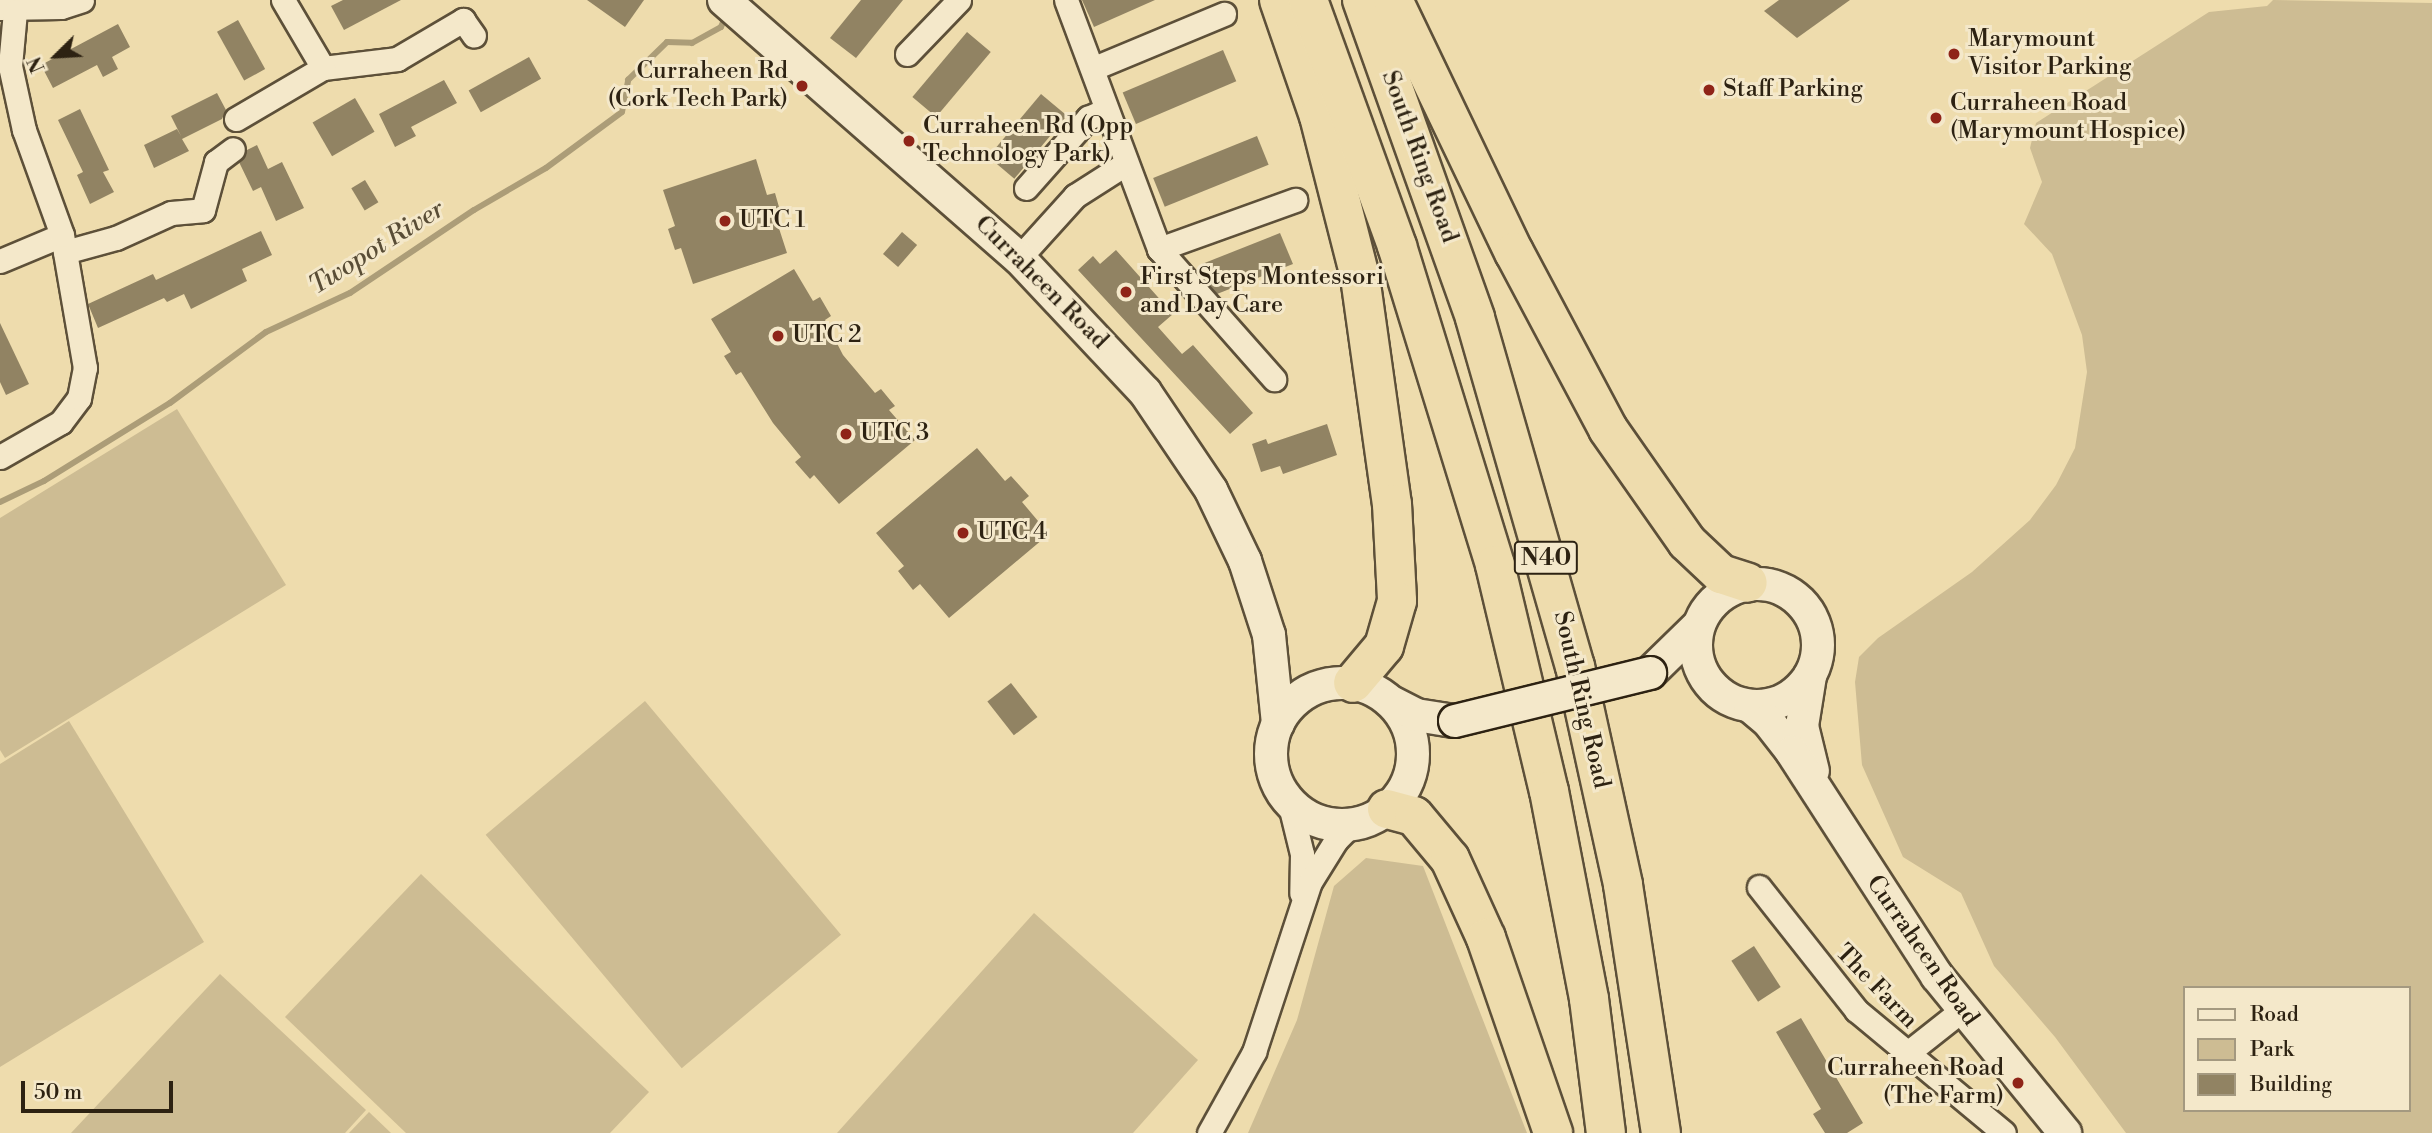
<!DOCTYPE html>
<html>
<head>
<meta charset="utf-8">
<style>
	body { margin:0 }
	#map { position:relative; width:2432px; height:1133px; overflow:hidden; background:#eedcad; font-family:"Libre Bodoni",serif }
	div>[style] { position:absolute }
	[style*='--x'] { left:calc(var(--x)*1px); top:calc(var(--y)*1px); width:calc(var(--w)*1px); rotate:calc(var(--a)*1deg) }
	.green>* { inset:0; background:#cdbc93; transform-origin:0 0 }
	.stream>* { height:6px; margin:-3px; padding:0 3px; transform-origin:3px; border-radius:3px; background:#ac9d78 }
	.building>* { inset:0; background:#918363; transform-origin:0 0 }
	.roads { filter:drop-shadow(2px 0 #5d5039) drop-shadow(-2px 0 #5d5039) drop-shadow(0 2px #5d5039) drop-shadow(0 -2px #5d5039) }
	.street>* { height:23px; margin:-11.5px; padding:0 11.5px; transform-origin:11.5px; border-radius:11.5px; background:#f4e8ca }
	.secondary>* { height:32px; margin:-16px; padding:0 16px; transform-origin:16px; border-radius:16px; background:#f4e8ca }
	.secondary>.ring { margin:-16px; padding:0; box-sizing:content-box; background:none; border:32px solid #f4e8ca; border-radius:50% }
	.highway>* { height:38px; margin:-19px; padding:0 19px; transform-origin:19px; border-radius:19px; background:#eedcad }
	.bridges { filter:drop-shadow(2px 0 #2d2212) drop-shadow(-2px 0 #2d2212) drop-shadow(0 2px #2d2212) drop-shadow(0 -2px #2d2212) }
	.secondary-bridge>* { height:32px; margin:-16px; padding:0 16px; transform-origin:16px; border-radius:16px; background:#f4e8ca }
	.dots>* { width:19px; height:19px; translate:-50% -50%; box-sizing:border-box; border:4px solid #f4e8ca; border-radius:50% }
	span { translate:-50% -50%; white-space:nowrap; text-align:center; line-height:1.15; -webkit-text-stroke:6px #f4e8ca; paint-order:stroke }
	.shield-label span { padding:2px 5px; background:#f4e8ca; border:2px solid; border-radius:5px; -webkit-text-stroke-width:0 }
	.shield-label { font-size:23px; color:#2d2212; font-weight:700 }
	.poi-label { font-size:24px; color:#2d2212 }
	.left { translate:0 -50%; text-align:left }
	.right { translate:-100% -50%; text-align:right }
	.street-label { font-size:24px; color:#2d2212 }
	.water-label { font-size:26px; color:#594d36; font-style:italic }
	.legend { position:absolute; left:2183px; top:986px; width:228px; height:126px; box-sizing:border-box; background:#f4e8ca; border:2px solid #a49980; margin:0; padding:9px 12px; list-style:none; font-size:21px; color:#2d2212 }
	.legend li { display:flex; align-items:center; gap:14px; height:35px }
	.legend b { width:35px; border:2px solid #a49980 }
	.north { position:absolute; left:21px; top:21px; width:70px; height:70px; -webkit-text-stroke:5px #f4e8ca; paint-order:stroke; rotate:246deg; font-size:19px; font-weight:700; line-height:28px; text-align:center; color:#2d2212 }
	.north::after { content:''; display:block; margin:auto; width:24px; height:32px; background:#2d2212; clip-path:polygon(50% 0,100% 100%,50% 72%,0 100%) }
	.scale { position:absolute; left:21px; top:1081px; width:152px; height:32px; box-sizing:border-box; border:4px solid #2d2212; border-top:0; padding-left:9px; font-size:21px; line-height:24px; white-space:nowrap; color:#2d2212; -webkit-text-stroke:5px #f4e8ca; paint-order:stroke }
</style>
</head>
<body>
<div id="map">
	<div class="green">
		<i style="clip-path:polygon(evenodd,2273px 0,2432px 3px,2432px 1133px,2126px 1133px,2055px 1037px,1994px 966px,1961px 893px,1903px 857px,1862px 765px,1855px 682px,1859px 657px,1878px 638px,1972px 572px,2030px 520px,2056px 485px,2075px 448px,2087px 372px,2082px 335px,2052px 254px,2024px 224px,2042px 182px,2030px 148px,2036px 123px,2209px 12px,2267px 6px,2273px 0,2185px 988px,2409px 988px,2409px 1110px,2185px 1110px,2185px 988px)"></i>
		<i style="clip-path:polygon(177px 409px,286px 585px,5px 758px,0 750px,0 518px)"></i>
		<i style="left:645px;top:701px;width:305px;height:208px;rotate:50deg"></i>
		<i style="clip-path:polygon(69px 721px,204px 942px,0 1067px,0 764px)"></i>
		<i style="clip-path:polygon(1366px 858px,1423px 866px,1527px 1133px,1248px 1133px,1297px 1020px,1334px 886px)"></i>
		<i style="clip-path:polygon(421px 874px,649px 1092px,610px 1133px,406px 1133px,285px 1017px)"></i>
		<i style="clip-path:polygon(1034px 913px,1198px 1060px,1133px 1133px,837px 1133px)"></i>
		<i style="clip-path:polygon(220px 974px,366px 1110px,345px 1133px,71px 1133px)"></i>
		<i style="clip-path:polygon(369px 1112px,391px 1133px,349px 1133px)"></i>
	</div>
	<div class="stream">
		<i style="--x:0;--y:502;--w:49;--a:-25.5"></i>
		<i style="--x:44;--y:481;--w:148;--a:-31.8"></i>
		<i style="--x:170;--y:403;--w:119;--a:-36.5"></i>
		<i style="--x:266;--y:332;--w:93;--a:-24.9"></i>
		<i style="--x:350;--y:293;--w:149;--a:-33.8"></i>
		<i style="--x:474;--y:210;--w:83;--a:-30.3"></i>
		<i style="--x:546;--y:168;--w:94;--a:-36.4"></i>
		<i style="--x:622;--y:112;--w:33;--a:-79"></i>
		<i style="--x:628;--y:80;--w:54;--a:-44.3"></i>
		<i style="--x:667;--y:42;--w:25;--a:2"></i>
		<i style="--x:692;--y:43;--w:33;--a:-29"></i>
		<i style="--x:721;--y:27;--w:15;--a:-67"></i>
	</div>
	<div class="building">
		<i style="clip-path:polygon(343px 0,401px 0,344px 30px,331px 6px)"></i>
		<i style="clip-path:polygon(587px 0,644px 0,625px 27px)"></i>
		<i style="clip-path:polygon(861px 0,903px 0,856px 58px,830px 38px)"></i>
		<i style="clip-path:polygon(1082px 0,1155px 0,1094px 27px)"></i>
		<i style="clip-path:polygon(1779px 0,1850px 0,1797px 38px,1764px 11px)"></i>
		<i style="left:238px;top:20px;width:56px;height:24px;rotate:61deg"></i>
		<i style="clip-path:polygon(118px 24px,130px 47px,112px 57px,118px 69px,103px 77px,97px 65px,53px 88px,41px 65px)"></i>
		<i style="left:967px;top:32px;width:31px;height:85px;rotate:40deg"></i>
		<i style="left:1223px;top:50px;width:34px;height:109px;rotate:67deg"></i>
		<i style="left:529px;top:57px;width:25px;height:69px;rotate:61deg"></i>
		<i style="clip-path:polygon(444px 80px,457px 103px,411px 127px,416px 136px,395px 147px,379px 114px)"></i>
		<i style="clip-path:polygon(217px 93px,226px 110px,222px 119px,182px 139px,189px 151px,154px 168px,144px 145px,177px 129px,181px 136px,171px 116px)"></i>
		<i style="left:1041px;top:94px;width:34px;height:82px;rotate:40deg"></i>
		<i style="left:355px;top:98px;width:39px;height:49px;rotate:60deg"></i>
		<i style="clip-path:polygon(80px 109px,109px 170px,103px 172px,114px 192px,90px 204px,77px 175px,83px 172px,58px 120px)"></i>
		<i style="left:1257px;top:136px;width:31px;height:112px;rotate:68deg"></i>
		<i style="clip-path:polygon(257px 145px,268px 169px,282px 162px,304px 208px,276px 221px,261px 187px,253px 191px,239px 162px,247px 150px)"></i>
		<i style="clip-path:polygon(756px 159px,767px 195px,775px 193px,781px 214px,775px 216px,787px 253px,693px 284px,681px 248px,675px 250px,668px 229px,675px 226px,663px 190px)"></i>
		<i style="left:365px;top:180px;width:26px;height:16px;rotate:59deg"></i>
		<i style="clip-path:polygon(261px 231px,272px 255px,242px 269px,247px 281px,191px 309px,184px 294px,167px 302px,164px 298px,98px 328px,88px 304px,153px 274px,156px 280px)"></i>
		<i style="left:902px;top:232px;width:20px;height:29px;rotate:41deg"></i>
		<i style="clip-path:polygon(1280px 233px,1293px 264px,1217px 294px,1210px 286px,1202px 264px)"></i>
		<i style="clip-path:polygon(1116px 250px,1173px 314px,1158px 327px,1182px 354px,1193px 345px,1253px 413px,1230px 434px,1078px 270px,1093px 256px,1100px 264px)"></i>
		<i style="clip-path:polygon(794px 269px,813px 301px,820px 297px,831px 316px,825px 320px,843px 355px,875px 393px,881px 389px,895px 406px,889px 410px,915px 440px,839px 504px,814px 475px,810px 479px,795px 462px,801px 457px,773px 423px,741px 372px,736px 375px,724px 356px,731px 352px,711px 319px)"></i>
		<i style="clip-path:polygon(0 323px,29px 384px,6px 395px,0 382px)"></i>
		<i style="clip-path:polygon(1327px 424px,1337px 455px,1283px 474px,1280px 466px,1261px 472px,1252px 444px,1266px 439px,1268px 444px)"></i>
		<i style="clip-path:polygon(977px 448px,1005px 481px,1011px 476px,1029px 496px,1022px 502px,1049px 534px,949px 618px,920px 584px,913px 590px,898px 571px,904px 566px,876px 533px)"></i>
		<i style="left:1011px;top:683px;width:43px;height:30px;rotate:52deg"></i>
		<i style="left:1754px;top:946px;width:49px;height:27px;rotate:57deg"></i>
		<i style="clip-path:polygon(1801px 1018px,1863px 1123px,1847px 1133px,1825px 1133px,1813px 1114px,1821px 1109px,1776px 1032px)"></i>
	</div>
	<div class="roads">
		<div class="street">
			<i style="--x:283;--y:0;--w:79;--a:59.5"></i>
			<i style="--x:323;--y:68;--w:75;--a:-6.9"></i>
			<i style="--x:397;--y:59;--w:77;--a:-30.6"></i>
			<i style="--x:463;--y:20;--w:19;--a:55"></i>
			<i style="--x:1066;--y:0;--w:266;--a:69.5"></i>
			<i style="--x:1159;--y:249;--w:174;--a:48.5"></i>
			<i style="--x:0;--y:8;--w:61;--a:-0.9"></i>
			<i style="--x:61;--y:7;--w:22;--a:-18"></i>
			<i style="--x:907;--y:54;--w:75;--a:-46.1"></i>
			<i style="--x:1094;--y:68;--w:141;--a:-22.6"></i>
			<i style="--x:236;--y:119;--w:101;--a:-30.4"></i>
			<i style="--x:1026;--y:188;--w:94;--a:-48.5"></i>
			<i style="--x:1088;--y:118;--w:20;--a:-24"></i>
			<i style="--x:1159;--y:249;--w:145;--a:-19.8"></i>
			<i style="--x:65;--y:252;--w:53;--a:-15.4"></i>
			<i style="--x:116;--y:238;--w:60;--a:-24.4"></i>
			<i style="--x:171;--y:213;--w:32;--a:-5"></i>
			<i style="--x:203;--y:210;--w:50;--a:-74.8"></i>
			<i style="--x:216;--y:162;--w:21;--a:-37"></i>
			<i style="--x:1019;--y:258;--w:84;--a:-47.9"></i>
			<i style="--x:1075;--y:196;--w:59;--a:-32.6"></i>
			<i style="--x:0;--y:261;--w:67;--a:-22.8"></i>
			<i style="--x:0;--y:457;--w:70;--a:-29.8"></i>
			<i style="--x:61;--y:422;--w:30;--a:-53"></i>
			<i style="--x:79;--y:398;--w:31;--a:-79"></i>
			<i style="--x:85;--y:368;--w:135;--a:-99.8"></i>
			<i style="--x:62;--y:235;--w:112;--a:-109.9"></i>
			<i style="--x:24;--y:130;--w:66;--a:-102.3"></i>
			<i style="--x:10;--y:66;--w:55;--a:-84.8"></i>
			<i style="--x:1289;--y:801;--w:55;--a:76.2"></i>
			<i style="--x:1302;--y:854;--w:39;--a:91"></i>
			<i style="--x:1759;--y:887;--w:157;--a:51.7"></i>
			<i style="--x:1856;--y:1010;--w:192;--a:39.7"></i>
			<i style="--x:1905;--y:1055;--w:73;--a:-38.3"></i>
			<i style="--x:1209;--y:1133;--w:93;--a:-60.9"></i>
			<i style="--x:1254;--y:1052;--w:179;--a:-71.8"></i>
			<i style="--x:1310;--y:882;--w:49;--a:-58.2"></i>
			<i style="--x:1336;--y:840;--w:23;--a:-45"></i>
		</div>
		<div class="secondary">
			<i style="--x:724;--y:0;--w:392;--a:41.2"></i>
			<i style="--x:1019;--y:258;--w:184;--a:46.8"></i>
			<i style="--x:1145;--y:392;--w:118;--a:56"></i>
			<i style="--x:1211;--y:490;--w:79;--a:64.4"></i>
			<i style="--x:1245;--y:561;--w:78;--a:72"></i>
			<i style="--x:1269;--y:635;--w:89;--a:84.2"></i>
			<i class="ring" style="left:1696px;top:584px;width:90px;height:90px"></i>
			<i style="--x:1650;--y:673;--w:67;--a:-44.4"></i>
			<i style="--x:1810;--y:676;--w:51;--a:99.1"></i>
			<i style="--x:1802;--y:726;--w:46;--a:76.3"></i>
			<i class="ring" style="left:1271px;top:683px;width:110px;height:110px"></i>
			<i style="--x:1391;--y:702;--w:28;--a:27"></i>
			<i style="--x:1416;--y:715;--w:39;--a:9"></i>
			<i style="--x:1750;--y:706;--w:23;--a:40"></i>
			<i style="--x:1768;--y:721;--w:39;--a:52"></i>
			<i style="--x:1792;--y:752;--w:267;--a:57.1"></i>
			<i style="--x:1937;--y:976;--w:203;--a:50.8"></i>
		</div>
		<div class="highway">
			<i style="--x:1279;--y:0;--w:123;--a:71"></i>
			<i style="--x:1319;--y:116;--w:166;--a:75.7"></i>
			<i style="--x:1360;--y:277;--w:229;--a:82"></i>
			<i style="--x:1392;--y:504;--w:97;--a:87"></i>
			<i style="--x:1397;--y:601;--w:47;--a:106.1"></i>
			<i style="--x:1384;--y:646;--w:48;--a:130"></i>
			<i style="--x:1308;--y:0;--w:262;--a:70.1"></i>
			<i style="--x:1397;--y:246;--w:334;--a:72.9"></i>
			<i style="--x:1495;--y:565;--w:232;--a:76.6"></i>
			<i style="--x:1549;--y:791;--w:212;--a:79.1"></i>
			<i style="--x:1589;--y:999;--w:135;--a:82.8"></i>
			<i style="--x:1362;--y:0;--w:337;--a:70.4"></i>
			<i style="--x:1475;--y:318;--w:362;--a:74"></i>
			<i style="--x:1575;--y:666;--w:224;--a:77.6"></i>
			<i style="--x:1623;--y:885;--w:251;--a:81.3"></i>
			<i style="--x:1393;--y:0;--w:280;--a:64.4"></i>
			<i style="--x:1514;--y:252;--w:200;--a:62"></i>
			<i style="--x:1608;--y:429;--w:138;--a:55"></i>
			<i style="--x:1687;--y:542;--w:47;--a:43.3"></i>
			<i style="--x:1721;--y:574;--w:28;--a:18"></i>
			<i style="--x:1387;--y:809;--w:28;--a:15"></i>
			<i style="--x:1414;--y:816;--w:56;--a:50.1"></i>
			<i style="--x:1450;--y:859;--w:87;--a:65.5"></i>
			<i style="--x:1486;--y:938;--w:206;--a:71"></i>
		</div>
	</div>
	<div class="bridges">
		<div class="secondary-bridge">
			<i style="--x:1455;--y:721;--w:201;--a:-13.8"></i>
		</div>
	</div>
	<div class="dots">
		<i style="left:1954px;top:54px;background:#8f2418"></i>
		<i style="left:802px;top:86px;background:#8f2418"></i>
		<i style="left:1709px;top:90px;background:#8f2418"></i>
		<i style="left:1936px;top:118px;background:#8f2418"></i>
		<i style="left:909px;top:141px;background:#8f2418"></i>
		<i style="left:725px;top:221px;background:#8f2418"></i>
		<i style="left:1126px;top:292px;background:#8f2418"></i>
		<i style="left:778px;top:336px;background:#8f2418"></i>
		<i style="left:846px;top:434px;background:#8f2418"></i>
		<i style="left:963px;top:533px;background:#8f2418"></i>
		<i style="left:2018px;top:1083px;background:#8f2418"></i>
	</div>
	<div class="shield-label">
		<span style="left:1546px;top:558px">N40</span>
	</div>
	<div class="poi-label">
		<span class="left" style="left:1968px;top:54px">Marymount<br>Visitor Parking</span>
		<span class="right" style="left:788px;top:86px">Curraheen Rd<br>(Cork Tech Park)</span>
		<span class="left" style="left:1723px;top:90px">Staff Parking</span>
		<span class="left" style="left:1950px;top:118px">Curraheen Road<br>(Marymount Hospice)</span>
		<span class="left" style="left:923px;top:141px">Curraheen Rd (Opp<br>Technology Park)</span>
		<span class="left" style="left:739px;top:221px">UTC 1</span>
		<span class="left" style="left:1140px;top:292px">First Steps Montessori<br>and Day Care</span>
		<span class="left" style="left:792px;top:336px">UTC 2</span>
		<span class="left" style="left:860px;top:434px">UTC 3</span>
		<span class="left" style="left:977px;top:533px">UTC 4</span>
		<span class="right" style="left:2004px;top:1083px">Curraheen Road<br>(The Farm)</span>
	</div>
	<div class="street-label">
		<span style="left:1419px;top:157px;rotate:70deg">South Ring Road</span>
		<span style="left:1041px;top:283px;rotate:45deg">Curraheen Road</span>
		<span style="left:1581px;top:700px;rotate:77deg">South Ring Road</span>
		<span style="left:1922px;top:951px;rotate:55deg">Curraheen Road</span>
		<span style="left:1876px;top:987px;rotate:46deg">The Farm</span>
	</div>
	<div class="water-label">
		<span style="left:377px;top:248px;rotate:-32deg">Twopot River</span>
	</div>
	<ul class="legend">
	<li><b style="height:9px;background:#f4e8ca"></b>Road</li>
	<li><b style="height:19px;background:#cdbc93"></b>Park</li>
	<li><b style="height:19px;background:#918363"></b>Building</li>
	</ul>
	<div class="north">N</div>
	<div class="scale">50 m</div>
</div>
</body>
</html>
